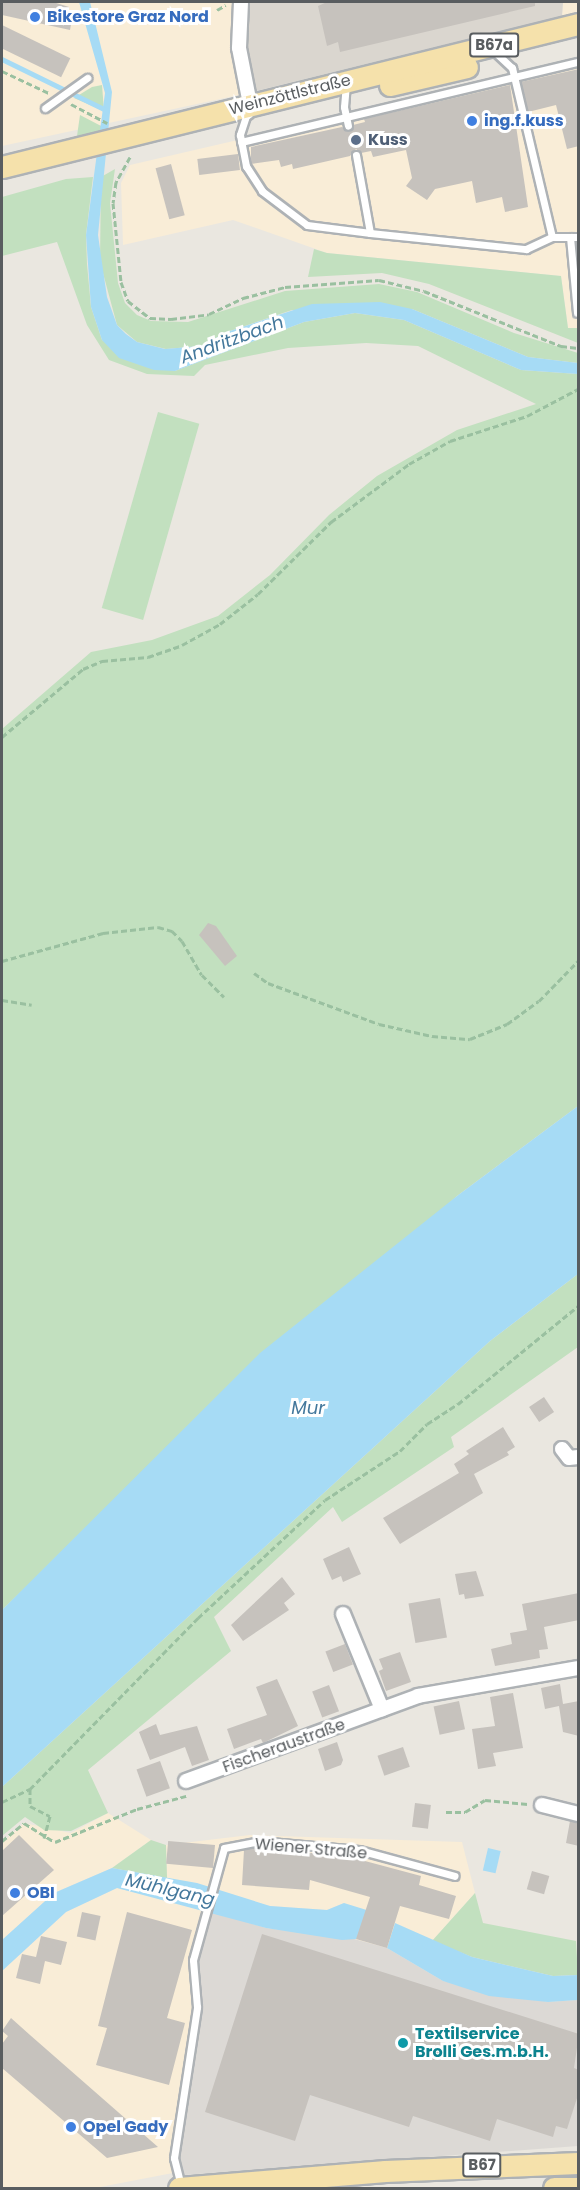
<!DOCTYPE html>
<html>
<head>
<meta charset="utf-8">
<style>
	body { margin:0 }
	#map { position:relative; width:580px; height:2190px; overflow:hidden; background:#eae7e0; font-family:Poppins,sans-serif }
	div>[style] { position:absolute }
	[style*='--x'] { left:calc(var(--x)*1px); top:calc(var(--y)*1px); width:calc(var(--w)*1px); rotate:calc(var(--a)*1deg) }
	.commercial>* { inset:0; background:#f9edd7 }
	.industrial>* { inset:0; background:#dcd9d5 }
	.education>* { inset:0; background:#dad6cf }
	.green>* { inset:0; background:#c2e0bf; transform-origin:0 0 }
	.water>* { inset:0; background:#a6dbf5; transform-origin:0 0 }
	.stream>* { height:4.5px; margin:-2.25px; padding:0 2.25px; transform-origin:2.25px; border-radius:2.25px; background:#a6dbf5 }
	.building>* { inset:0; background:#c6c2bd; transform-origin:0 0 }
	.path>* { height:3px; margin-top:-1.5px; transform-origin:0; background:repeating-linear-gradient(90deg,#9ac0a0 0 6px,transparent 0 9px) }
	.roads { filter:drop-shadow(2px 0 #aeb2b5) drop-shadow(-2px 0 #aeb2b5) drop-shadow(0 2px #aeb2b5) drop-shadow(0 -2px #aeb2b5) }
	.lane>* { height:7px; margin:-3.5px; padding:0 3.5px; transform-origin:3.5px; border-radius:3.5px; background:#fff }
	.street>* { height:14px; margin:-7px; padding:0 7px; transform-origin:7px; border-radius:7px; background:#fff }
	.primary>* { height:21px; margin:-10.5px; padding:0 10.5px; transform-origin:10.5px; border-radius:10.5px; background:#f5e1ab }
	.dots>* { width:16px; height:16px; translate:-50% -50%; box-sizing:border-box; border:3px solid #fff; border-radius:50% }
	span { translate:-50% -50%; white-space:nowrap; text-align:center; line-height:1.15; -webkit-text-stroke:6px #fff; paint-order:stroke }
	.shield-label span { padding:2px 4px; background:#fff; border:2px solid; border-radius:4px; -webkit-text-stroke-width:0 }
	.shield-label { font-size:15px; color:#595d60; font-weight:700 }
	.shop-label { font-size:16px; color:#366cbe; font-weight:700 }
	.left { translate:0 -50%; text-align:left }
	.street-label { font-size:16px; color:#595d60 }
	.service-label { font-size:16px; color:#4e5e75; font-weight:700 }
	.culture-label { font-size:16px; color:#0d838f; font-weight:700 }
	.water-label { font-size:18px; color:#44789c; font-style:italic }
	.frame { position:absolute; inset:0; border:3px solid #595d60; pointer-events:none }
</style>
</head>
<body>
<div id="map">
	<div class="commercial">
		<i style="clip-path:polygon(2px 2px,241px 2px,248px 93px,2px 146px)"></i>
		<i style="clip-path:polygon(563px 2px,578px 2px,578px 12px,562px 16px)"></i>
		<i style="clip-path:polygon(578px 61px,578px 328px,568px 328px,561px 276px,327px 253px,233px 220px,123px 245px,121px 183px,130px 165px)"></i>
		<i style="clip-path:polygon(108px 1813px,151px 1840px,112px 1868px,54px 1893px,2px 1940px,2px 1843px,24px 1823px,71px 1833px)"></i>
		<i style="clip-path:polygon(250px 1835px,462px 1842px,475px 1893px,432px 1941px,387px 1948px,354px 1939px,342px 1940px,344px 1903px,327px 1910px,270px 1906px,167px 1878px,166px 1845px)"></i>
		<i style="clip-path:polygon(117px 1888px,208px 1910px,178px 2172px,95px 2188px,2px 2188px,2px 1971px,66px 1912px)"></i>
	</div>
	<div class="industrial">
		<i style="clip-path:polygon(208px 1910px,266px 1928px,354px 1939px,387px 1948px,443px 1981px,548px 2002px,578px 2000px,578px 2146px,184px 2175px,178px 2172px,174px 2158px,197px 2007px,193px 1960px)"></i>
	</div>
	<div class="education">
		<i style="clip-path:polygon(241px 2px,563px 2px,562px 16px,248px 93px)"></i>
	</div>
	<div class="green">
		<i style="clip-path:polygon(102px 85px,104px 111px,74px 98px,92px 87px)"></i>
		<i style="clip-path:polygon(80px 115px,103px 127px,103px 130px,77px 136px)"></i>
		<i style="clip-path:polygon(115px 169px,110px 203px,118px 283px,125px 303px,137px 315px,151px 321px,188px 322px,285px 291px,379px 284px,417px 292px,514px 333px,578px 353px,578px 363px,528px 357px,412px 309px,292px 310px,227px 332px,201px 346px,166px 349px,137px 342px,117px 325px,100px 262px,101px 177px)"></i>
		<i style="clip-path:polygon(93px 177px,86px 235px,87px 264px,91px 307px,102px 340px,175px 371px,304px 322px,355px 313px,404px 320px,521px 370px,578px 374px,578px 1106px,457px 1196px,85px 1530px,2px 1610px,2px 729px,91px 652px,152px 640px,218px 616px,270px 575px,329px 515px,377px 476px,457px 430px,536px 404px,418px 346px,366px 343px,288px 348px,205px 365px,194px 376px,147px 374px,109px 360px,87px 325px,57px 242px,2px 256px,2px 197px,66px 179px)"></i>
		<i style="clip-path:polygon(314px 249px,327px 253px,561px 276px,568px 328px,578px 328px,578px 343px,429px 284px,382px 273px,308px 277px)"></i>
		<i style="left:158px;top:412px;width:43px;height:204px;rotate:16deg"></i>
		<i style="clip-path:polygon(578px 1274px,578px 1347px,451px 1437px,454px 1447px,342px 1522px,333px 1507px,214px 1617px,231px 1651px,88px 1770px,108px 1813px,71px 1831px,44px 1830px,25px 1817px,2px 1836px,2px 1787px,490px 1341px)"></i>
		<i style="clip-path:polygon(151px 1840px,166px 1845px,167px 1878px,112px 1868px)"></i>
		<i style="clip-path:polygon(475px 1893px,483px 1923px,576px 1941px,578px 1975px,553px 1976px,472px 1957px,432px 1941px)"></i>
	</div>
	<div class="water">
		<i style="clip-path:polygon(79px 2px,90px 2px,112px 92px,98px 235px,107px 297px,117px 325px,126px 334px,137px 342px,165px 349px,201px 346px,227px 332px,312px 304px,380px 302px,412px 309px,528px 357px,578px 363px,578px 374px,521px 370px,404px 320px,355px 313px,304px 322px,175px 371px,154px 370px,119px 358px,102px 340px,91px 307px,86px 235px,105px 93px)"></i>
		<i style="clip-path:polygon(578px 1106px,578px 1274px,490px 1341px,2px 1787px,2px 1610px,260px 1353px,457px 1196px)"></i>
		<i style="left:488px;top:1848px;width:13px;height:23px;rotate:13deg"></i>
		<i style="clip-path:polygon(112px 1868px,197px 1883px,270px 1906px,327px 1910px,344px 1903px,373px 1912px,356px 1939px,342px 1940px,266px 1928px,117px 1888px,66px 1912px,2px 1971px,2px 1940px,54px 1893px)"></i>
		<i style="clip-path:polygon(395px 1923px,472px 1957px,553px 1976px,578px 1975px,578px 2000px,548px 2002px,489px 1996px,443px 1981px,387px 1948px)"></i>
	</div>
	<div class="stream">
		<i style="--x:2;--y:59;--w:116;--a:26.1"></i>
	</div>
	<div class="building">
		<i style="clip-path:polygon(2px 2px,53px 2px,69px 7px,68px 12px,73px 13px,70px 30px,2px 15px)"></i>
		<i style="clip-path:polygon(327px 2px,535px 2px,535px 6px,340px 52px,338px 42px,327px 46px,318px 6px)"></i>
		<i style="left:2px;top:25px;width:76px;height:21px;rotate:26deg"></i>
		<i style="clip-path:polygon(579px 69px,579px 146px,567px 149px,556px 105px,528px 112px,521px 82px)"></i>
		<i style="clip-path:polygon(510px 85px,528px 207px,505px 212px,502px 197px,476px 203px,472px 181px,435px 189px,427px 200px,406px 186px,412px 178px,406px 150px,373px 157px,371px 151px,361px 153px,356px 149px,350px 156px,293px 169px,292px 164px,281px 167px,279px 160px,251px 164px,251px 147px,342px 127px,350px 131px,353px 125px,365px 122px,364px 119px)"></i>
		<i style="left:238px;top:154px;width:16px;height:41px;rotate:83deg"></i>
		<i style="left:171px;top:164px;width:53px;height:16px;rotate:75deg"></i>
		<i style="clip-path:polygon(208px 923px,216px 926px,237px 956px,225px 966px,199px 935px)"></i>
		<i style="left:544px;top:1397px;width:18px;height:18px;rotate:56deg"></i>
		<i style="clip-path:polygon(503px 1427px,515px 1447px,507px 1452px,509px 1455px,474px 1474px,483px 1493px,400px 1544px,383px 1518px,459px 1473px,454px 1464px,469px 1454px,466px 1451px)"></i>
		<i style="clip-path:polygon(349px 1547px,361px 1574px,343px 1582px,341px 1576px,332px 1580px,323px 1559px)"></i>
		<i style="clip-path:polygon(476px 1571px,484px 1596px,465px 1599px,464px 1594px,459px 1595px,455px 1574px)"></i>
		<i style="clip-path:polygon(282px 1577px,295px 1594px,284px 1603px,289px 1610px,243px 1641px,231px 1625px)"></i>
		<i style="clip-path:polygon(579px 1593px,579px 1620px,544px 1627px,548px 1649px,539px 1650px,540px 1658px,495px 1666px,491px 1649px,512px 1644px,510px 1633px,527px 1630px,522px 1604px)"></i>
		<i style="left:440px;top:1598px;width:40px;height:32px;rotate:80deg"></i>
		<i style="left:345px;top:1644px;width:22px;height:21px;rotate:69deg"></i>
		<i style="clip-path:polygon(400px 1652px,411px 1682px,386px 1691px,379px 1671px,383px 1669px,379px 1659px)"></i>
		<i style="clip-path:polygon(277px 1679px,298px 1726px,263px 1743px,261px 1739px,234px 1749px,227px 1729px,267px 1715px,256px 1687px)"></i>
		<i style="clip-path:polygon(560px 1684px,563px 1704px,579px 1701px,579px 1736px,563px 1732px,559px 1706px,545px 1709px,541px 1688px)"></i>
		<i style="left:329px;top:1685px;width:28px;height:18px;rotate:69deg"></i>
		<i style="clip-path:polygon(513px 1693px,523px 1748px,493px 1753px,496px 1766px,478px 1769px,472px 1729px,495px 1726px,490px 1697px)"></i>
		<i style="left:459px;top:1701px;width:29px;height:26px;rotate:78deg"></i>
		<i style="clip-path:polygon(156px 1724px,160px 1735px,197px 1726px,209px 1760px,192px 1766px,185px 1747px,150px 1760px,139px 1732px)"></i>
		<i style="clip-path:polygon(337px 1742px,343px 1760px,341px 1765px,325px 1771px,318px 1749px)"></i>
		<i style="left:403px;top:1747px;width:21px;height:27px;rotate:71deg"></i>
		<i style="left:160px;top:1761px;width:29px;height:25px;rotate:70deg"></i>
		<i style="left:415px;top:1803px;width:16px;height:24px;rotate:7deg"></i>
		<i style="clip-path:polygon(570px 1821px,579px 1823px,579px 1846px,566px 1843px)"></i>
		<i style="clip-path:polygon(19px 1835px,54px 1870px,2px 1916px,2px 1851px)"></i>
		<i style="left:215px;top:1845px;width:23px;height:47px;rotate:95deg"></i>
		<i style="clip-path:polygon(255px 1847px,350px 1857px,421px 1876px,419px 1885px,456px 1896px,449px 1919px,400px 1906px,387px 1948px,356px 1939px,370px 1897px,310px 1880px,309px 1890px,242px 1885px,244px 1850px)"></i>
		<i style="left:532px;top:1871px;width:18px;height:19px;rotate:16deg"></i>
		<i style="left:82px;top:1912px;width:19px;height:25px;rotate:12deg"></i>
		<i style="clip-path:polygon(127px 1912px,192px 1930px,167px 2018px,185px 2023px,169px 2085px,96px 2065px,107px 2028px,98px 2026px)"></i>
		<i style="clip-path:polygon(262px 1934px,579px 2034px,574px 2068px,579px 2070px,579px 2092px,567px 2129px,556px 2126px,553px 2137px,497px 2119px,490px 2141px,413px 2116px,409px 2127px,310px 2095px,295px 2141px,205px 2112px)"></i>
		<i style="clip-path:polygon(41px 1936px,67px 1942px,61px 1965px,45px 1961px,40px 1984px,16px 1978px,22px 1954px,36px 1957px)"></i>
		<i style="clip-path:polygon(11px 2018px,30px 2035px,158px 2147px,107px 2158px,2px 2068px,2px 2044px,8px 2036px,2px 2031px)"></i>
	</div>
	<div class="path">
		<i style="--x:217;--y:10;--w:10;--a:-29"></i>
		<i style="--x:2;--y:71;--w:52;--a:25.1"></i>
		<i style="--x:71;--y:104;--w:41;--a:27.8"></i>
		<i style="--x:130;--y:157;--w:29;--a:119"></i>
		<i style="--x:116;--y:182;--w:21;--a:98"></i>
		<i style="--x:113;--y:203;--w:79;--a:84.2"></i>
		<i style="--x:121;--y:282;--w:20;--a:70"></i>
		<i style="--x:128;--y:301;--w:28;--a:38"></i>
		<i style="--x:150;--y:318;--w:21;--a:3"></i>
		<i style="--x:171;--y:319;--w:38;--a:-7"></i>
		<i style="--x:209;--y:314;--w:38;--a:-25"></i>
		<i style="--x:243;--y:298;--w:43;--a:-14.7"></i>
		<i style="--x:285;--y:287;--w:94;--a:-4.3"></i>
		<i style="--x:379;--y:280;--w:46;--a:13.7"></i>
		<i style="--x:424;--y:291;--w:148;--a:21.9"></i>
		<i style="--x:561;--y:346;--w:17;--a:7"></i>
		<i style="--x:2;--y:737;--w:106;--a:-40"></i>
		<i style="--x:83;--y:669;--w:21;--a:-23"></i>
		<i style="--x:102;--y:661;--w:46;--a:-5"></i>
		<i style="--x:148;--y:657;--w:36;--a:-19"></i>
		<i style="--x:182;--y:645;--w:43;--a:-28.9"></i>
		<i style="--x:220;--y:624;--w:48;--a:-38.3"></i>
		<i style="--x:258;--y:594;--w:103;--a:-44.6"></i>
		<i style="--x:331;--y:522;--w:97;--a:-36.6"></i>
		<i style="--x:409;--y:464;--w:47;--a:-29.3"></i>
		<i style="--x:450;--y:441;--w:81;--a:-18"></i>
		<i style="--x:527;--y:416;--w:58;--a:-27.9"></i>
		<i style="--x:2;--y:961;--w:105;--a:-15.5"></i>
		<i style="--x:103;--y:933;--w:55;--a:-6.2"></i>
		<i style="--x:158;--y:927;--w:15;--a:16"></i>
		<i style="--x:172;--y:931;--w:14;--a:45"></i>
		<i style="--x:182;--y:941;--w:39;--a:60"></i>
		<i style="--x:202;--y:975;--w:31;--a:45"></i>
		<i style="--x:254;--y:973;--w:17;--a:36"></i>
		<i style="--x:268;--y:983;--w:118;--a:20.3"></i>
		<i style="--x:379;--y:1024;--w:54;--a:12.8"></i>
		<i style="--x:432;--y:1036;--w:38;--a:5"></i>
		<i style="--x:470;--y:1039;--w:40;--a:-22"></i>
		<i style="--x:507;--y:1024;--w:39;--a:-36"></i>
		<i style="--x:539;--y:1001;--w:56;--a:-45.7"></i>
		<i style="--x:2;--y:1000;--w:30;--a:9"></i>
		<i style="--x:30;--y:1789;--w:17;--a:90"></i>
		<i style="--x:30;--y:1806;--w:22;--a:27"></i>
		<i style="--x:50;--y:1816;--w:23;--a:105"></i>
		<i style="--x:2;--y:1802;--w:31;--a:-25"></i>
		<i style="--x:30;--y:1789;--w:240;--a:-45.5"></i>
		<i style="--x:198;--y:1618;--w:173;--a:-42.9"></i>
		<i style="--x:325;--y:1500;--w:90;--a:-33.2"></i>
		<i style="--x:400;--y:1451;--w:38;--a:-45"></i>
		<i style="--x:427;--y:1424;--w:37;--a:-33"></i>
		<i style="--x:458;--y:1404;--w:155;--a:-39.2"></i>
		<i style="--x:446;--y:1812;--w:19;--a:0"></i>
		<i style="--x:465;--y:1812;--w:23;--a:-31"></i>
		<i style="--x:485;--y:1800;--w:43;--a:5.3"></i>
		<i style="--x:2;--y:1841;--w:28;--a:-39"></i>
		<i style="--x:24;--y:1823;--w:36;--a:32"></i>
		<i style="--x:55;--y:1842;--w:88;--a:-21.9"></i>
		<i style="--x:137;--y:1809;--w:51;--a:-14.9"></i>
	</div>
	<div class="roads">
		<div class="lane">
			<i style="--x:346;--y:84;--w:23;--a:95"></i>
			<i style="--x:344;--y:107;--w:19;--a:78"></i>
			<i style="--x:45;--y:108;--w:52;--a:-35.5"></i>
			<i style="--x:246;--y:116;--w:20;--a:108"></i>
			<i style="--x:240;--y:135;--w:32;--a:79"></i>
			<i style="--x:246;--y:166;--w:30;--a:57"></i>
			<i style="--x:262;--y:191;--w:56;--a:37.1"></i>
			<i style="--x:307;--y:225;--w:64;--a:7.2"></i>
			<i style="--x:241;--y:142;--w:346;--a:-13.4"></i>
			<i style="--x:356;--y:155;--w:79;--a:79.8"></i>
			<i style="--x:370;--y:233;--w:157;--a:5.9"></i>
			<i style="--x:526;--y:249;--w:29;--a:-25"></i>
			<i style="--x:552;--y:237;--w:174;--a:-103.3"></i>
			<i style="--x:512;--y:68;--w:26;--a:-137"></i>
			<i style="--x:552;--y:237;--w:26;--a:0"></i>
			<i style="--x:570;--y:237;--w:76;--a:84.7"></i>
			<i style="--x:181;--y:2186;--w:29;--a:-104"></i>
			<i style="--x:174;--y:2158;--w:153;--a:-81.3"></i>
			<i style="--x:197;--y:2007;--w:47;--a:-94.9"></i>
			<i style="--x:193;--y:1960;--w:116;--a:-74.5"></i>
			<i style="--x:224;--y:1848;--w:36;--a:-11"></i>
			<i style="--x:259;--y:1841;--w:100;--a:5.1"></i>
			<i style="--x:359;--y:1850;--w:99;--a:15.2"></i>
		</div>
		<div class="street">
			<i style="--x:241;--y:2;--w:46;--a:92.5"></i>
			<i style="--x:239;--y:48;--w:57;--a:78.9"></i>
			<i style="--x:250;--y:104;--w:9;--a:111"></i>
			<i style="--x:562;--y:1449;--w:11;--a:52"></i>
			<i style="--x:569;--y:1458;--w:9;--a:-6"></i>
			<i style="--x:343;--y:1614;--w:103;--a:67.7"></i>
			<i style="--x:186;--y:1781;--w:247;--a:-20.1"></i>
			<i style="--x:418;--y:1696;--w:162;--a:-9.9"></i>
			<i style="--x:542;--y:1805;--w:37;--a:14"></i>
		</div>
		<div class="primary">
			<i style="--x:390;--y:85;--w:79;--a:-13.2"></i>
			<i style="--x:2;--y:167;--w:593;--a:-13.94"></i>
			<i style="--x:179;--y:2188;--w:207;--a:-4.7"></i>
			<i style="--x:385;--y:2171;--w:193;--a:-2.4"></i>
			<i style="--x:554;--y:2188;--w:24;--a:0"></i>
		</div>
	</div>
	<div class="dots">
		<i style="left:35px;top:17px;background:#3f7fe0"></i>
		<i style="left:472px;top:121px;background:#3f7fe0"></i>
		<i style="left:356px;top:140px;background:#5c6f8a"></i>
		<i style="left:15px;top:1893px;background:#3f7fe0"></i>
		<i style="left:403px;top:2043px;background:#0f9aa8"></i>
		<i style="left:71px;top:2127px;background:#3f7fe0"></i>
	</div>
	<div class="shield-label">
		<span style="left:494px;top:45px">B67a</span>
		<span style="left:482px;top:2165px">B67</span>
	</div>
	<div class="shop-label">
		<span class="left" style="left:47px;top:17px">Bikestore Graz Nord</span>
		<span class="left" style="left:484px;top:121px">ing.f.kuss</span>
		<span class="left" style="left:27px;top:1893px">OBI</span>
		<span class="left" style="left:83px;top:2127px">Opel Gady</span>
	</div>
	<div class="street-label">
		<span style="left:290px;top:95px;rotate:-14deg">Weinzöttlstraße</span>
		<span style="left:284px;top:1746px;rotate:-20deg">Fischeraustraße</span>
		<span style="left:311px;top:1849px;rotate:5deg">Wiener Straße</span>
	</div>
	<div class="service-label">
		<span class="left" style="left:368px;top:140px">Kuss</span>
	</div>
	<div class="culture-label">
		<span class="left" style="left:415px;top:2043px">Textilservice<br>Brolli Ges.m.b.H.</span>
	</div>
	<div class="water-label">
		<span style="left:232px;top:340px;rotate:-20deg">Andritzbach</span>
		<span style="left:308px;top:1408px">Mur</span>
		<span style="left:170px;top:1890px;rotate:13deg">Mühlgang</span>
	</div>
	<div class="frame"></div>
</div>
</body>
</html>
